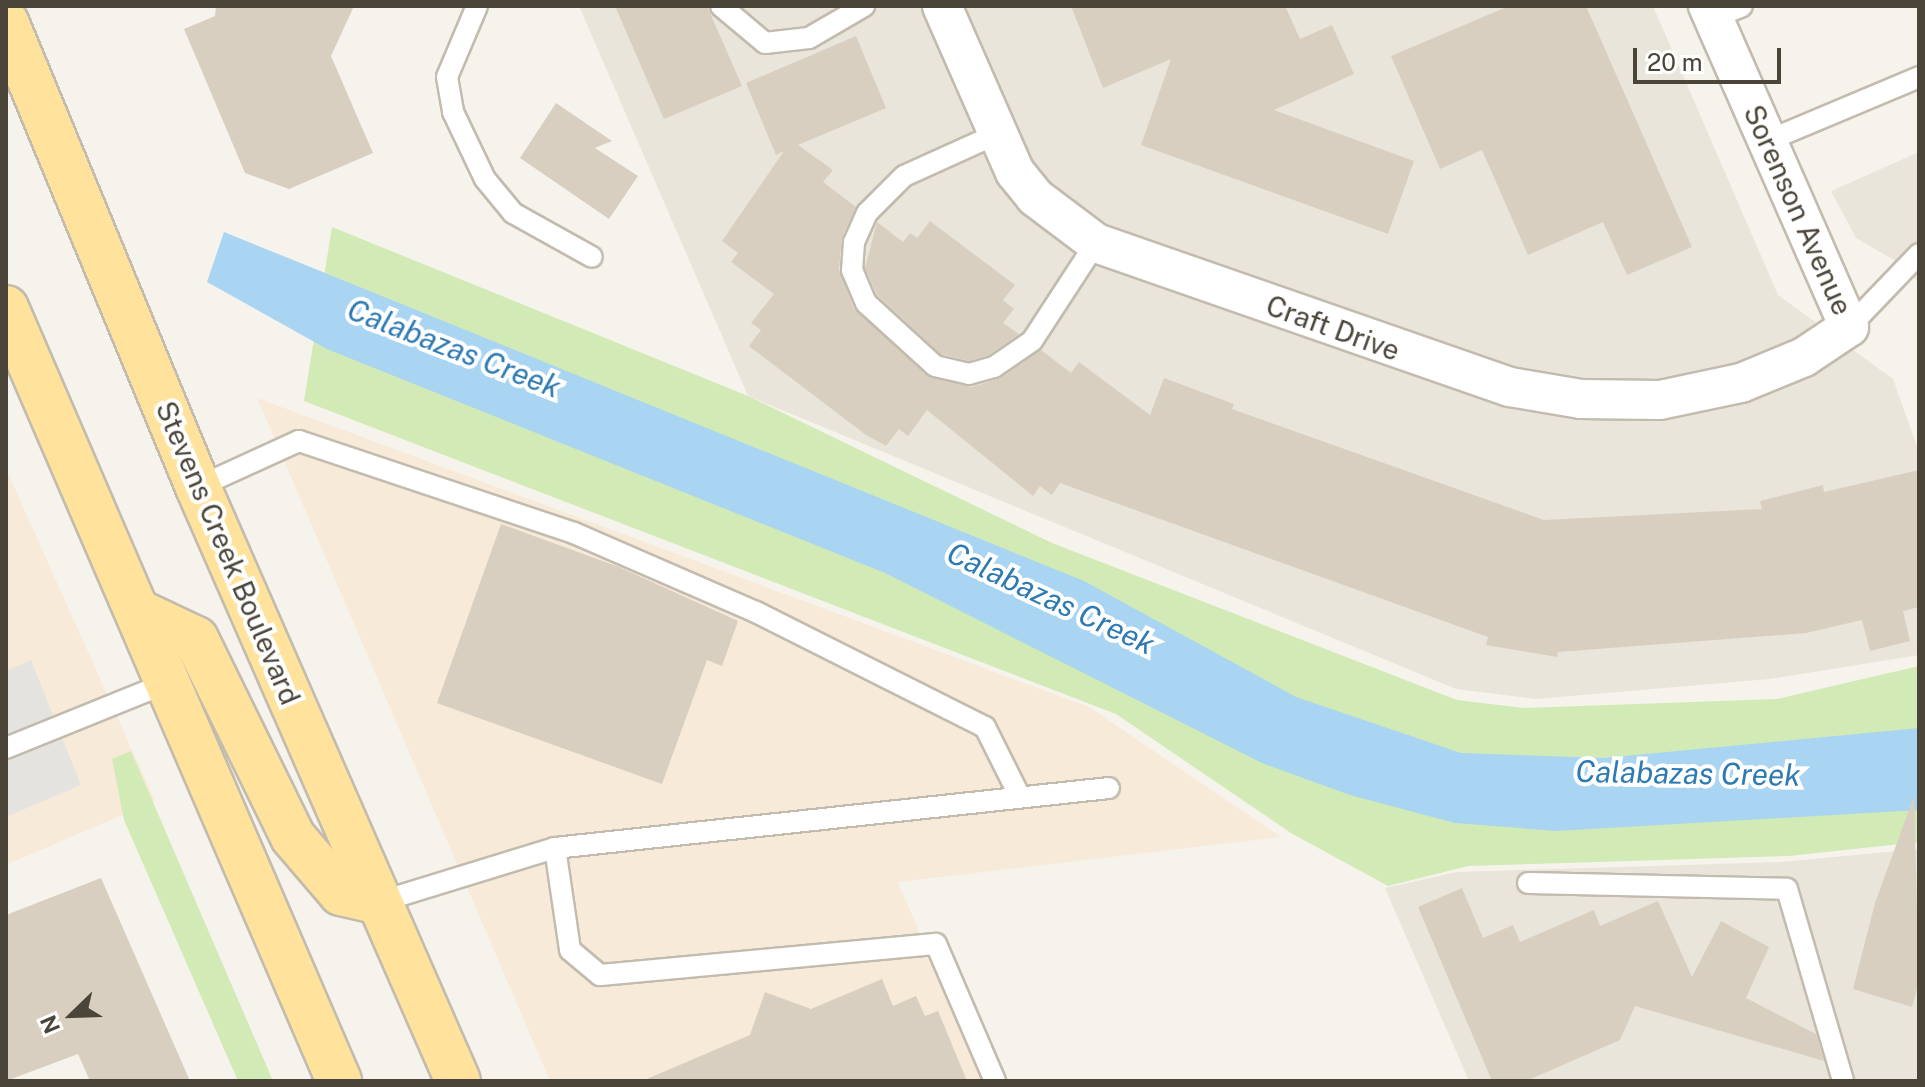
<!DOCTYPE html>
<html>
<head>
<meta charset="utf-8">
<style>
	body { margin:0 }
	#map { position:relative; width:1925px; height:1087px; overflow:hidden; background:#f6f3ec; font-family:"Public Sans",sans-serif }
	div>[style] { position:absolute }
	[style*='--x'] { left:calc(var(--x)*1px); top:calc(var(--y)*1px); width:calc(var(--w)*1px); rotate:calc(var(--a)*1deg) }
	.residential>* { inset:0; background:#eae5da }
	.commercial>* { inset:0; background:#f7ead8 }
	.green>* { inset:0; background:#d2eab5 }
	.parking>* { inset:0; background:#e5e3e0 }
	.water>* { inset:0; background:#a9d4f2 }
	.building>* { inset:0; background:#d8cfc1 }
	.roads { filter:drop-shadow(2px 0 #c2bbae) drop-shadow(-2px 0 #c2bbae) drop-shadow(0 2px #c2bbae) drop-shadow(0 -2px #c2bbae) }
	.service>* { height:20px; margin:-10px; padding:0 10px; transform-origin:10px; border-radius:10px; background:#fff }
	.minor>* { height:38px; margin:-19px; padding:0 19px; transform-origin:19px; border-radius:19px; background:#fff }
	.primary>* { height:44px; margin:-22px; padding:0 22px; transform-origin:22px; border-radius:22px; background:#ffe39c }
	span { translate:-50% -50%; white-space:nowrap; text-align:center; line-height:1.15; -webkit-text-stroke:8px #fff; paint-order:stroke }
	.street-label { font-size:28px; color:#4b4439 }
	.water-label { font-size:30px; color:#2e7ab2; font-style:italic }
	.frame { position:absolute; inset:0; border:8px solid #4b4439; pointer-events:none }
	.north { position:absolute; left:32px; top:975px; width:80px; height:80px; -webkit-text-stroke:6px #fff; paint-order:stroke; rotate:247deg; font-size:22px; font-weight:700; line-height:32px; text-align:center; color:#4b4439 }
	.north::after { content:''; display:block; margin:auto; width:28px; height:36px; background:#4b4439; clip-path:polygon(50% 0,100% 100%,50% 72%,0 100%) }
	.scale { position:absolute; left:1633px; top:48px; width:148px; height:36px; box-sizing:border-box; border:4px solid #4b4439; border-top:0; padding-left:10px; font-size:24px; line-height:28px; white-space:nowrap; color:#4b4439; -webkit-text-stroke:6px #fff; paint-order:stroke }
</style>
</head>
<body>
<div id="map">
	<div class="residential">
		<i style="clip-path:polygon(579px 6px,1653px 6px,1778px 295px,1893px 379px,1919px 452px,1919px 655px,1770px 679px,1536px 699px,1456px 689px,748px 396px)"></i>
		<i style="clip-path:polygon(1919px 152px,1919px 283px,1899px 263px,1856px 238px,1831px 191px)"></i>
		<i style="clip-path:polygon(1919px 849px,1919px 1081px,1469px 1081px,1385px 888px,1457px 872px,1781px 862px)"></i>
	</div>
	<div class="commercial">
		<i style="clip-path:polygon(257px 398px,1089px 707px,1281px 837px,898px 882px,982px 1081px,550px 1081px)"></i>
		<i style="clip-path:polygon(6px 469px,155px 801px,6px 865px)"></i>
	</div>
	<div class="green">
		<i style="clip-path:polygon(332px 227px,748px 396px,1052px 543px,1457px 700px,1524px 708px,1777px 699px,1919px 666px,1919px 842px,1789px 856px,1468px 866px,1388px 886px,1291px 833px,1116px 714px,304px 401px)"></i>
		<i style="clip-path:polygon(131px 751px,273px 1081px,238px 1081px,124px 820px,112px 759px)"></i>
	</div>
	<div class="parking">
		<i style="clip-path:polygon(31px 660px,81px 785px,6px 817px,6px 671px)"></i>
	</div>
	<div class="water">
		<i style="clip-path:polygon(224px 232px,1084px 581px,1296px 697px,1461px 753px,1604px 758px,1919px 728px,1919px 810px,1556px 831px,1455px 823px,1350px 795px,1262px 763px,885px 573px,327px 349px,207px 282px)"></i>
	</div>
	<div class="building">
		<i style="clip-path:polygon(216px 6px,354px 6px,331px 56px,373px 153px,289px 189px,245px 173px,184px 29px,215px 16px)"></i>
		<i style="clip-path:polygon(615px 6px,707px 6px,742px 86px,664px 119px)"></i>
		<i style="clip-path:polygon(1071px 6px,1285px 6px,1300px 39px,1332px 25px,1354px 74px,1274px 110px,1414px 161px,1388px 234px,1141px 145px,1171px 59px,1103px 88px)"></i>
		<i style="clip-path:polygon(1509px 6px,1586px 6px,1692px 247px,1627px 275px,1603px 222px,1528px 255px,1482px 150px,1440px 169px,1391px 56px)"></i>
		<i style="clip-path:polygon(856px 36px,886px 108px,798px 145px,833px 170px,823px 182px,856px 207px,842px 237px,839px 269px,854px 309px,927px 376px,972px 387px,1001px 378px,1041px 350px,1071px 373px,1079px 362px,1150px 415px,1164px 378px,1234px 404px,1232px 409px,1544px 520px,1762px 509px,1760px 501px,1823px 485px,1824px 492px,1919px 470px,1919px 607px,1903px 611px,1910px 641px,1870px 651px,1862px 620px,1806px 633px,1558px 652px,1557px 657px,1486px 645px,1488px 637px,1060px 483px,1052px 495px,1040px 486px,1033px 496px,927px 410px,908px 436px,899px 429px,886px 446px,866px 435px,749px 346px,761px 330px,751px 323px,774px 294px,731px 262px,738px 253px,722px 241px,784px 151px,776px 155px,746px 83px)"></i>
		<i style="clip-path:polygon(556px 103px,612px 141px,595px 148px,638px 176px,609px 219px,520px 158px)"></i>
		<i style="clip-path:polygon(930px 221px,1015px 285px,1003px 300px,1014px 309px,1003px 323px,1019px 334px,988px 355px,969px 361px,941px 354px,877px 295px,865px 268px,877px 222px,903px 242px,910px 233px,917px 238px)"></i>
		<i style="clip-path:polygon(501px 524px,619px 567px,738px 621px,722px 666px,707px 660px,662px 784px,437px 703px)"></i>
		<i style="clip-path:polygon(1914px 796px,1919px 982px,1912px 1007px,1853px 989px,1875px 903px)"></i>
		<i style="clip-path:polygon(101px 878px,190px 1081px,90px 1081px,78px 1054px,6px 1081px,6px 915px)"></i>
		<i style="clip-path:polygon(1462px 888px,1483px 938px,1513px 925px,1520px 942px,1594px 910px,1600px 926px,1658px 901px,1692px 977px,1721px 921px,1769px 947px,1746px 998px,1816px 1034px,1824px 1061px,1635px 1006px,1620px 1040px,1526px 1081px,1492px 1081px,1418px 907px)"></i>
		<i style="clip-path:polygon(882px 979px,893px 1006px,916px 996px,925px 1016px,938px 1011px,967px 1081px,642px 1081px,750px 1035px,765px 992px,811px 1009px)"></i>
	</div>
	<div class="roads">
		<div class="service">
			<i style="--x:477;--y:6;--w:77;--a:112.9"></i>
			<i style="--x:447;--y:77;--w:36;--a:80"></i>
			<i style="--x:453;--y:112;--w:74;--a:64.5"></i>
			<i style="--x:485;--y:179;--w:44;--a:50.5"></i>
			<i style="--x:513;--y:213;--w:90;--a:29.1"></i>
			<i style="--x:721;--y:6;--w:57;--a:40.1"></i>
			<i style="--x:765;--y:43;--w:44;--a:-6.5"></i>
			<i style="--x:809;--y:38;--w:64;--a:-30.2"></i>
			<i style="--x:1713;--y:18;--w:31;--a:-22"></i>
			<i style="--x:999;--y:133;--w:104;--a:155.6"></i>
			<i style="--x:904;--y:176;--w:52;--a:135"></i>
			<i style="--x:867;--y:213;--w:32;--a:114"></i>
			<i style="--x:854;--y:242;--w:28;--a:94"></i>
			<i style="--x:852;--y:270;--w:36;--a:67"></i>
			<i style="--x:866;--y:303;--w:93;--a:42.4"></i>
			<i style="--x:935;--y:366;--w:35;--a:13"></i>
			<i style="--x:969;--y:374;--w:26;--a:-16"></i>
			<i style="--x:994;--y:367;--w:46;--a:-34.4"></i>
			<i style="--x:1032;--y:341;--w:117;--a:-56.9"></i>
			<i style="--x:1767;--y:141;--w:165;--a:-22.8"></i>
			<i style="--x:1849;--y:327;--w:101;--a:-46.2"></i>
			<i style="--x:198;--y:487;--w:111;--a:-24.5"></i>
			<i style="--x:299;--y:441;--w:290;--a:18.5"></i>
			<i style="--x:574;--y:533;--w:198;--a:23.5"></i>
			<i style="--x:756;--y:612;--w:256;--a:26.7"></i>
			<i style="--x:985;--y:727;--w:78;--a:63.4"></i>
			<i style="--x:6;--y:748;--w:176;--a:-22"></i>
			<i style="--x:555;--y:848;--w:103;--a:81.6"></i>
			<i style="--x:570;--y:950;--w:39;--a:40"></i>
			<i style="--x:600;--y:975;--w:337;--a:-5.3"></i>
			<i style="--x:936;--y:944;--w:149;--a:66.7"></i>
			<i style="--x:1528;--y:883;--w:259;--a:1.3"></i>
			<i style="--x:1787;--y:889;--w:200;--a:73.7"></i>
			<i style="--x:379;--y:902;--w:184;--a:-17.1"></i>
			<i style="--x:555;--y:848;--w:557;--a:-6.18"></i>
		</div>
		<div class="minor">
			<i style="--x:942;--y:6;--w:181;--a:66.3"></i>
			<i style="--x:1015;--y:172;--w:32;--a:51"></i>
			<i style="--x:1035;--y:197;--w:76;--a:37"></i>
			<i style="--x:1096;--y:243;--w:438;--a:19.2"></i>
			<i style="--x:1510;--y:387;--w:72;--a:9.6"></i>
			<i style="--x:1581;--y:399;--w:79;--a:0.7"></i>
			<i style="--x:1660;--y:400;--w:83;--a:-11.9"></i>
			<i style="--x:1741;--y:383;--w:68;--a:-22.4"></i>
			<i style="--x:1804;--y:357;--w:54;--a:-33.7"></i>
			<i style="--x:1849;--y:327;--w:351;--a:-113.7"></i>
		</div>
		<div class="primary">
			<i style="--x:6;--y:22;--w:503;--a:67.56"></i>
			<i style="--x:198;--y:487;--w:648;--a:66.36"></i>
			<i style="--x:6;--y:308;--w:842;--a:66.69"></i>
			<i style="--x:137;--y:611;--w:65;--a:25.4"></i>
			<i style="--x:196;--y:639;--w:220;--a:63.9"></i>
			<i style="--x:293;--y:837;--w:74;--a:49.4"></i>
			<i style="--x:341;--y:893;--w:39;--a:13"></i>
		</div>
	</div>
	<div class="street-label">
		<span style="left:1798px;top:210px;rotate:66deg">Sorenson Avenue</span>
		<span style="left:1333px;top:328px;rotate:20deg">Craft Drive</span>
		<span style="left:228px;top:553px;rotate:67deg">Stevens Creek Boulevard</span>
	</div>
	<div class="water-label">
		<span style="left:454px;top:348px;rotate:21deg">Calabazas Creek</span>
		<span style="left:1051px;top:598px;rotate:25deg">Calabazas Creek</span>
		<span style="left:1688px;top:773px;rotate:1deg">Calabazas Creek</span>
	</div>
	<div class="frame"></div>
	<div class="north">N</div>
	<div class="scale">20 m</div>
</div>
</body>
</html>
